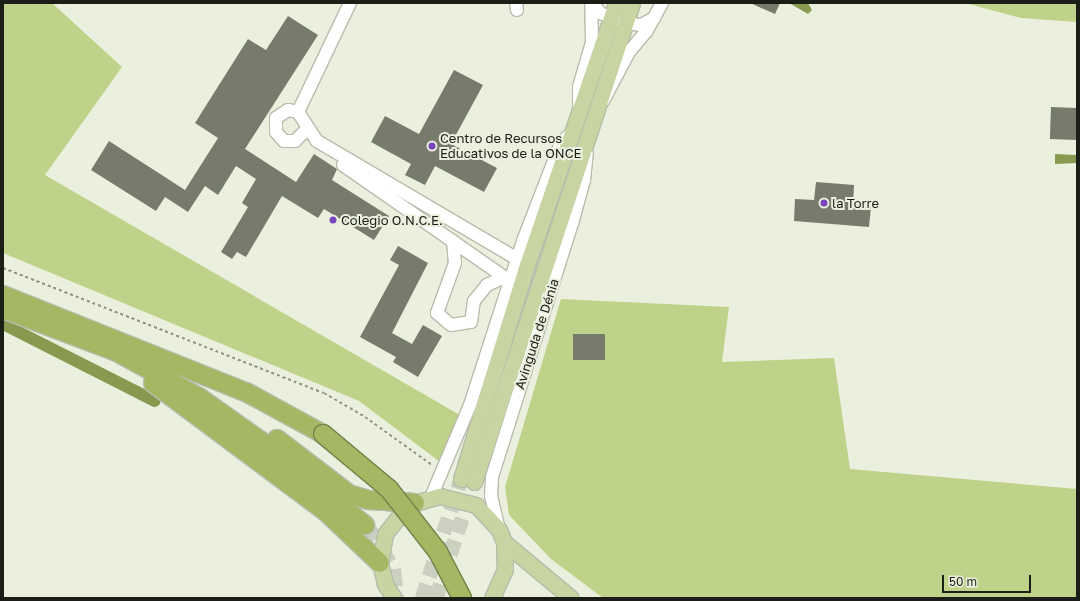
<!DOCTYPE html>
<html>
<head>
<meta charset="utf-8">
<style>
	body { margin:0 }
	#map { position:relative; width:1080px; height:601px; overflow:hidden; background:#ebf0de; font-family:"Golos Text",sans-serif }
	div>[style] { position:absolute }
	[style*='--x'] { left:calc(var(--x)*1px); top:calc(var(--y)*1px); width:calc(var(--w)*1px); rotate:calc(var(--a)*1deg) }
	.green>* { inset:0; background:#bfd289 }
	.water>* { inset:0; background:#889a4f }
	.canal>* { height:12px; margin:-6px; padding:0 6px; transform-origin:6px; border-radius:6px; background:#889a4f }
	.building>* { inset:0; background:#767b6b; transform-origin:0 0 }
	.major-tunnel>* { height:15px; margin-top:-7.5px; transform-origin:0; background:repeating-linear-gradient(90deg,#ccd0c0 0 15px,transparent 0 23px) }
	.highway-tunnel>* { height:18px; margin-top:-9px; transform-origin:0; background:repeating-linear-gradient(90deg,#ccd0c0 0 18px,transparent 0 27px) }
	.path>* { height:2px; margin-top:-1px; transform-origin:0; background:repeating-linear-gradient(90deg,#909487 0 3px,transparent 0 6px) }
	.roads { filter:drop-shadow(1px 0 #b7bcab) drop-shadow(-1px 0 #b7bcab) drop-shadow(0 1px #b7bcab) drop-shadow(0 -1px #b7bcab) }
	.minor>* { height:12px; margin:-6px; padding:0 6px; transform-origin:6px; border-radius:6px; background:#fff }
	.major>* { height:15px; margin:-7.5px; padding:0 7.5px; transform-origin:7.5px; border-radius:7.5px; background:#c8d4a2 }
	.highway>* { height:18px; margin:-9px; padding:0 9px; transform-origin:9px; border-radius:9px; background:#a4b864 }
	.bridges { filter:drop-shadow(1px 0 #748249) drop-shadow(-1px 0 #748249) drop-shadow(0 1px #748249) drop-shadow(0 -1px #748249) }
	.highway-bridge>* { height:18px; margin:-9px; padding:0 9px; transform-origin:9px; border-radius:9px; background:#a4b864 }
	.dots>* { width:11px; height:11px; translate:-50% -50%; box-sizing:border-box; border:2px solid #ebf0de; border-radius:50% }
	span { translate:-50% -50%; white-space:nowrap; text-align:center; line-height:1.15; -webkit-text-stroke:4px #ebf0de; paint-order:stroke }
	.poi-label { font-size:13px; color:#1b1d17 }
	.left { translate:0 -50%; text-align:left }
	.street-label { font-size:13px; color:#1b1d17 }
	.frame { position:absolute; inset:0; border:4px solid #1b1d17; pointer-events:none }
	.scale { position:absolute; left:942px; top:575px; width:89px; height:18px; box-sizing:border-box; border:2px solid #1b1d17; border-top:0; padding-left:5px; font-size:12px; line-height:14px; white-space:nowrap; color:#1b1d17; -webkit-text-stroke:3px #ebf0de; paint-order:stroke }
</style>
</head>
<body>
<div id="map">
	<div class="green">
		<i style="clip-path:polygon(3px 3px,52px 3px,122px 67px,45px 175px,465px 418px,440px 462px,359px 401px,3px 253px)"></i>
		<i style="clip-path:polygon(965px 3px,1077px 3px,1077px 22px,1021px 18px)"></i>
		<i style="clip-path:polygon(561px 299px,729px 307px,722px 362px,834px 358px,850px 469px,1077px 489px,1077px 598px,603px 598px,551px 559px,509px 515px,505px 487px)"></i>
	</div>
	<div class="water">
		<i style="clip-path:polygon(789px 3px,808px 3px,812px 10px,808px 14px)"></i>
		<i style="clip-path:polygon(1055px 154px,1076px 155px,1077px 163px,1055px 164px)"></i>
	</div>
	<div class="canal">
		<i style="--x:3;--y:324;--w:170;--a:26.9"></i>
	</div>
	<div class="building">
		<i style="clip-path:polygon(750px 3px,780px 3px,775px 14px)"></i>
		<i style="clip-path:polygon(288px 16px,318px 35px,245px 149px,296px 182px,314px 154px,337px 169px,332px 180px,389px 216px,374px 240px,324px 209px,318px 218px,282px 196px,246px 257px,237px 252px,232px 259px,221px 252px,248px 207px,242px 203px,256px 179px,236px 166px,218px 195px,205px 186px,188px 212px,165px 197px,156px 211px,91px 170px,109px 141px,185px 190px,218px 138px,195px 123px,248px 39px,266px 50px)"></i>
		<i style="clip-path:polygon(454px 70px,483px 85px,451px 144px,497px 168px,484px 192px,435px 166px,425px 185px,405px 175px,411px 164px,371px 142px,385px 116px,419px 134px)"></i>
		<i style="left:1051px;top:107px;width:26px;height:32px;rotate:2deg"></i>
		<i style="clip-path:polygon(816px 182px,854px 185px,853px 206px,871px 207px,869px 227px,794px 221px,795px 199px,814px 200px)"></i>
		<i style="clip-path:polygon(398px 246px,428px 263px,392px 333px,412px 344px,423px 325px,442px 336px,418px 377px,393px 362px,396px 357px,360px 337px,399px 265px,390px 260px)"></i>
		<i style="left:573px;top:334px;width:32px;height:26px"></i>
	</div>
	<div class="major-tunnel">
		<i style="--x:422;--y:598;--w:125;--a:-71.9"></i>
		<i style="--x:436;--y:598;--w:122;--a:-71.9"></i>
	</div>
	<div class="highway-tunnel">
		<i style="--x:365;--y:525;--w:52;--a:58.5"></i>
		<i style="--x:392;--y:569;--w:29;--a:84"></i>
	</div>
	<div class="path">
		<i style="--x:3;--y:268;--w:344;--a:21.3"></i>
		<i style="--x:324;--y:393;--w:48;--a:30.3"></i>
		<i style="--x:365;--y:417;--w:82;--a:35.6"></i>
	</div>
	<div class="roads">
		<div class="minor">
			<i style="--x:516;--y:3;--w:7;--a:82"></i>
			<i style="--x:592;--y:3;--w:13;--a:51"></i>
			<i style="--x:600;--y:13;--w:28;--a:21"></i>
			<i style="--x:626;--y:23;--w:15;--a:8"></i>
			<i style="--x:641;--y:25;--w:15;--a:-28"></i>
			<i style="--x:603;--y:101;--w:55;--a:-62"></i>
			<i style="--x:629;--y:52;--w:26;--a:-50"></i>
			<i style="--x:646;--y:32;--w:33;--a:-61"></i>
			<i style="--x:579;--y:104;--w:17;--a:-90"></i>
			<i style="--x:579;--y:87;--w:47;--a:-73.9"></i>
			<i style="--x:592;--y:42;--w:39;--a:-91"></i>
			<i style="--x:298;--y:112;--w:121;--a:-64.5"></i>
			<i style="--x:307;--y:129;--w:17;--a:135"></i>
			<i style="--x:295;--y:141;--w:11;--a:180"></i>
			<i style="--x:284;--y:141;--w:12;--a:-132"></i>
			<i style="--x:276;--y:132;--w:14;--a:-90"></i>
			<i style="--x:276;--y:118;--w:14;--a:-34"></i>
			<i style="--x:288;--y:110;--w:10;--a:11"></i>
			<i style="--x:298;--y:112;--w:35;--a:57"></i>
			<i style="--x:317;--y:141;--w:232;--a:30.5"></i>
			<i style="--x:343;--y:165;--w:196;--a:34.8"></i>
			<i style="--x:504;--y:277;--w:8;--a:60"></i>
			<i style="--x:453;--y:241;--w:22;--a:85"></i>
			<i style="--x:455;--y:263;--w:53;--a:109.8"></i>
			<i style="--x:437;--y:313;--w:18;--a:41"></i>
			<i style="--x:451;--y:325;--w:20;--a:-9"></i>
			<i style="--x:471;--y:322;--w:21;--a:-82"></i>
			<i style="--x:474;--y:301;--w:21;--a:-51"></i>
			<i style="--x:487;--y:285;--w:19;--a:-25"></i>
			<i style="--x:431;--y:497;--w:100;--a:-67"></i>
			<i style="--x:470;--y:405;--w:172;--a:-72.1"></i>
			<i style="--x:523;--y:241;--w:103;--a:-68.9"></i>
			<i style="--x:560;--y:145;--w:11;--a:-49"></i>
			<i style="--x:499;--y:530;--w:35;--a:-103"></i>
			<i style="--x:491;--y:496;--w:19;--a:-87"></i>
			<i style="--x:492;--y:477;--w:265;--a:-72.5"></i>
			<i style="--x:572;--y:224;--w:46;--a:-74.7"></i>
			<i style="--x:584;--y:180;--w:27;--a:-84"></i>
		</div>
		<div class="major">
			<i style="--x:461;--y:479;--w:224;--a:-72.9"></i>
			<i style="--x:527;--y:265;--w:277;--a:-71.2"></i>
			<i style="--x:474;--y:482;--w:504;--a:-71.74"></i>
			<i style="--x:504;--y:542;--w:87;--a:39.9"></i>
			<i style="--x:394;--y:598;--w:17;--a:-123"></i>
			<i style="--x:385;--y:584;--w:22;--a:-103"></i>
			<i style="--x:380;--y:563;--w:29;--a:-80"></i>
			<i style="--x:385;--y:534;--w:29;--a:-52"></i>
			<i style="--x:403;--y:511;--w:14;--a:-34"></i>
			<i style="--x:415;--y:503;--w:26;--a:-16"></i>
			<i style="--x:440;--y:496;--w:37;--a:14"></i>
			<i style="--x:476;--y:505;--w:34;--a:47"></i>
			<i style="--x:499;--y:530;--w:13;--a:67"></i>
			<i style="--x:504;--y:542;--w:27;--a:88"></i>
			<i style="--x:505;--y:569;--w:32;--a:114"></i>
		</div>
		<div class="highway">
			<i style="--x:3;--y:295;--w:262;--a:21.8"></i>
			<i style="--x:246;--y:392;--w:88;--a:28.6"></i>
			<i style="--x:3;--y:309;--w:122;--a:20.7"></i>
			<i style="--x:117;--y:352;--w:94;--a:28.8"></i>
			<i style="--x:199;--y:397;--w:76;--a:35.4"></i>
			<i style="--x:261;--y:441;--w:134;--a:38.9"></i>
			<i style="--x:93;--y:331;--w:29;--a:27"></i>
			<i style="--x:153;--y:383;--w:216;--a:36.7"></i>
			<i style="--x:326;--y:512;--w:74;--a:43.4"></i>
			<i style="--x:277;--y:439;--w:91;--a:37.4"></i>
			<i style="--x:349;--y:494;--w:21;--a:17"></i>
			<i style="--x:369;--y:500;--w:46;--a:3.7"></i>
		</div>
	</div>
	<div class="bridges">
		<div class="highway-bridge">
			<i style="--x:323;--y:434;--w:86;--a:39.8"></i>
			<i style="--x:389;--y:489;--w:80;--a:52.1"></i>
			<i style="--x:438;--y:552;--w:52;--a:62.4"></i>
		</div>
	</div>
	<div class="dots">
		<i style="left:432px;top:146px;background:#7945bc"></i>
		<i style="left:824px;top:203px;background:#7945bc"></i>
		<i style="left:333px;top:220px;background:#7945bc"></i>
	</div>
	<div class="poi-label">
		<span class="left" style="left:440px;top:146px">Centro de Recursos<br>Educativos de la ONCE</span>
		<span class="left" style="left:832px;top:203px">la Torre</span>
		<span class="left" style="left:341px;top:220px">Colegio O.N.C.E.</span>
	</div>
	<div class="street-label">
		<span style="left:537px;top:334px;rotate:-72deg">Avinguda de Dénia</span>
	</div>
	<div class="frame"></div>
	<div class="scale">50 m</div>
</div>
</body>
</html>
